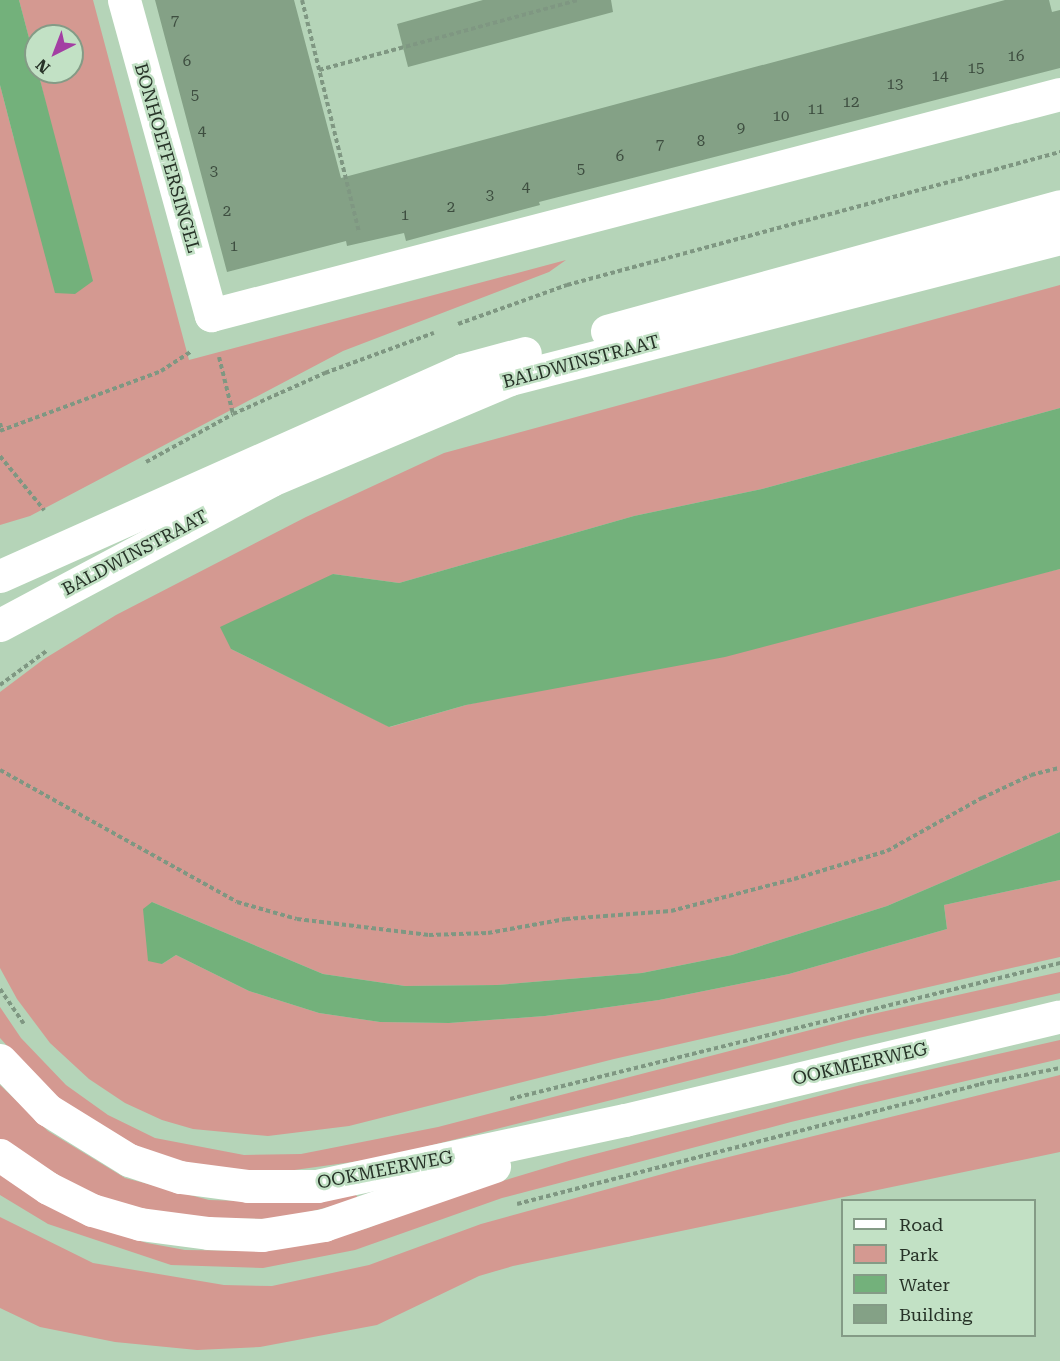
<!DOCTYPE html>
<html>
<head>
<meta charset="utf-8">
<style>
	body { margin:0 }
	#map { position:relative; width:1060px; height:1361px; overflow:hidden; background:#b5d4b8; font-family:"Roboto Serif",serif }
	div>[style] { position:absolute }
	[style*='--x'] { left:calc(var(--x)*1px); top:calc(var(--y)*1px); width:calc(var(--w)*1px); rotate:calc(var(--a)*1deg) }
	.green>* { inset:0; background:#d49991 }
	.water>* { inset:0; background:#73b17b }
	.building>* { inset:0; background:#84a186 }
	.path>* { height:4px; margin-top:-2px; transform-origin:0; background:repeating-linear-gradient(90deg,#7f9782 0 4.5px,transparent 0 7.5px) }
	.street>* { height:33px; margin:-16.5px; padding:0 16.5px; transform-origin:16.5px; border-radius:16.5px; background:#fff }
	.secondary>* { height:33px; margin:-16.5px; padding:0 16.5px; transform-origin:16.5px; border-radius:16.5px; background:#fff }
	span { translate:-50% -50%; white-space:nowrap; text-align:center; line-height:1.15; -webkit-text-stroke:5px #c2e1c5; paint-order:stroke }
	.number-label { font-size:15px; color:#3e4e40 }
	.number-label span { -webkit-text-stroke-width:0 }
	.street-label { font-size:18px; color:#273328 }
	.legend { position:absolute; left:841px; top:1199px; width:195px; height:138px; box-sizing:border-box; background:#c2e1c5; border:2px solid #849b86; margin:0; padding:8px 10px; list-style:none; font-size:18px; color:#273328 }
	.legend li { display:flex; align-items:center; gap:12px; height:30px }
	.legend b { width:30px; border:2px solid #849b86 }
	.north { position:absolute; left:24px; top:24px; width:60px; height:60px; box-sizing:border-box; background:#c2e1c5; border:2px solid #849b86; border-radius:50%; rotate:222deg; font-size:16px; font-weight:700; line-height:24px; text-align:center; color:#273328 }
	.north::after { content:''; display:block; margin:auto; width:21px; height:27px; background:#a33ea3; clip-path:polygon(50% 0,100% 100%,50% 72%,0 100%) }
</style>
</head>
<body>
<div id="map">
	<div class="green">
		<i style="clip-path:polygon(19px 0,93px 0,189px 360px,566px 260px,549px 272px,343px 351px,30px 516px,0 525px,0 85px,14px 139px,52px 129px,38px 72px,72px 72px,72px 36px,36px 36px,36px 65px)"></i>
		<i style="clip-path:polygon(1060px 285px,1060px 408px,762px 489px,634px 516px,399px 583px,333px 574px,231px 649px,390px 727px,466px 705px,1060px 569px,1060px 832px,887px 906px,732px 955px,642px 973px,497px 985px,405px 986px,323px 974px,152px 902px,162px 964px,176px 955px,249px 991px,319px 1013px,380px 1022px,449px 1023px,545px 1016px,659px 1000px,789px 974px,947px 929px,944px 905px,1060px 880px,1060px 957px,614px 1059px,349px 1126px,268px 1136px,193px 1129px,162px 1120px,125px 1103px,89px 1079px,50px 1043px,17px 999px,0 968px,0 692px,44px 659px,116px 615px,306px 517px,444px 453px)"></i>
		<i style="clip-path:polygon(1060px 972px,1060px 993px,854px 1039px,381px 1158px,280px 1172px,252px 1173px,154px 1157px,51px 1094px,0 1038px,0 1007px,21px 1038px,66px 1085px,108px 1115px,155px 1138px,244px 1155px,301px 1154px,438px 1127px,868px 1015px)"></i>
		<i style="clip-path:polygon(1060px 1040px,1060px 1059px,791px 1122px,502px 1198px,355px 1250px,263px 1268px,171px 1265px,48px 1224px,0 1195px,0 1174px,111px 1232px,147px 1243px,185px 1250px,264px 1251px,320px 1242px,368px 1228px,429px 1203px,572px 1160px,857px 1086px)"></i>
		<i style="clip-path:polygon(1060px 1075px,1060px 1152px,513px 1266px,479px 1276px,377px 1325px,260px 1347px,197px 1350px,115px 1342px,40px 1327px,0 1308px,0 1217px,93px 1263px,224px 1285px,272px 1286px,369px 1265px,481px 1224px,688px 1167px)"></i>
		<i style="clip-path:polygon(0 1085px,48px 1131px,125px 1178px,209px 1200px,274px 1202px,355px 1194px,359px 1199px,282px 1219px,175px 1218px,87px 1193px,0 1139px)"></i>
	</div>
	<div class="water">
		<i style="clip-path:polygon(0 0,19px 0,93px 281px,75px 294px,55px 293px,14px 139px,0 85px)"></i>
		<i style="clip-path:polygon(1060px 408px,1060px 569px,725px 657px,466px 705px,389px 727px,231px 649px,220px 627px,333px 574px,399px 583px,634px 516px,762px 489px)"></i>
		<i style="clip-path:polygon(1060px 832px,1060px 880px,944px 905px,947px 929px,789px 974px,659px 1000px,545px 1016px,449px 1023px,380px 1022px,319px 1013px,249px 991px,176px 955px,162px 964px,148px 961px,143px 909px,152px 902px,323px 974px,405px 986px,497px 985px,642px 973px,732px 955px,887px 906px)"></i>
	</div>
	<div class="building">
		<i style="clip-path:polygon(155px 0,294px 0,341px 178px,1005px 0,1049px 0,1052px 12px,1060px 10px,1060px 68px,539px 202px,540px 205px,406px 241px,404px 233px,347px 246px,346px 241px,227px 272px)"></i>
		<i style="clip-path:polygon(483px 0,611px 0,613px 12px,408px 67px,397px 24px)"></i>
	</div>
	<div class="path">
		<i style="--x:302;--y:0;--w:239;--a:76.2"></i>
		<i style="--x:319;--y:70;--w:269;--a:-15.1"></i>
		<i style="--x:458;--y:324;--w:116;--a:-19.7"></i>
		<i style="--x:567;--y:285;--w:511;--a:-15.1"></i>
		<i style="--x:219;--y:357;--w:59;--a:76.2"></i>
		<i style="--x:0;--y:423;--w:8;--a:76"></i>
		<i style="--x:0;--y:431;--w:172;--a:-20.4"></i>
		<i style="--x:161;--y:371;--w:37;--a:-33"></i>
		<i style="--x:0;--y:456;--w:70;--a:50.8"></i>
		<i style="--x:146;--y:462;--w:99;--a:-28.9"></i>
		<i style="--x:233;--y:414;--w:101;--a:-24"></i>
		<i style="--x:325;--y:373;--w:116;--a:-20.2"></i>
		<i style="--x:0;--y:685;--w:59;--a:-36.1"></i>
		<i style="--x:0;--y:770;--w:271;--a:29.1"></i>
		<i style="--x:237;--y:902;--w:62;--a:15.8"></i>
		<i style="--x:297;--y:919;--w:133;--a:6.9"></i>
		<i style="--x:429;--y:935;--w:59;--a:-1.9"></i>
		<i style="--x:488;--y:933;--w:79;--a:-10.2"></i>
		<i style="--x:566;--y:919;--w:105;--a:-4.4"></i>
		<i style="--x:671;--y:911;--w:127;--a:-14.6"></i>
		<i style="--x:794;--y:879;--w:97;--a:-16.8"></i>
		<i style="--x:887;--y:851;--w:109;--a:-29.2"></i>
		<i style="--x:982;--y:798;--w:54;--a:-25.1"></i>
		<i style="--x:1031;--y:775;--w:30;--a:-14"></i>
		<i style="--x:0;--y:989;--w:42;--a:55.6"></i>
		<i style="--x:510;--y:1099;--w:567;--a:-13.89"></i>
		<i style="--x:517;--y:1204;--w:478;--a:-14.5"></i>
		<i style="--x:980;--y:1084;--w:82;--a:-11.3"></i>
	</div>
	<div class="street">
		<i style="--x:124;--y:0;--w:327;--a:74.6"></i>
		<i style="--x:211;--y:315;--w:877;--a:-14.59"></i>
		<i style="--x:607;--y:331;--w:470;--a:-15.4"></i>
		<i style="--x:0;--y:576;--w:506;--a:-24.03"></i>
		<i style="--x:462;--y:370;--w:65;--a:-15.1"></i>
		<i style="--x:0;--y:625;--w:307;--a:-28.1"></i>
		<i style="--x:271;--y:480;--w:259;--a:-22.9"></i>
		<i style="--x:510;--y:379;--w:568;--a:-14.38"></i>
	</div>
	<div class="secondary">
		<i style="--x:0;--y:1060;--w:69;--a:46.2"></i>
		<i style="--x:48;--y:1110;--w:95;--a:31.7"></i>
		<i style="--x:129;--y:1160;--w:54;--a:18.4"></i>
		<i style="--x:180;--y:1177;--w:69;--a:7.5"></i>
		<i style="--x:248;--y:1186;--w:69;--a:0"></i>
		<i style="--x:317;--y:1186;--w:315;--a:-12.1"></i>
		<i style="--x:625;--y:1120;--w:447;--a:-13.4"></i>
		<i style="--x:0;--y:1155;--w:58;--a:34.5"></i>
		<i style="--x:48;--y:1188;--w:49;--a:26.6"></i>
		<i style="--x:92;--y:1210;--w:50;--a:16.3"></i>
		<i style="--x:140;--y:1224;--w:69;--a:7.5"></i>
		<i style="--x:208;--y:1233;--w:54;--a:2.1"></i>
		<i style="--x:262;--y:1235;--w:63;--a:-9.2"></i>
		<i style="--x:324;--y:1225;--w:180;--a:-19.1"></i>
	</div>
	<div class="number-label">
		<span style="left:175px;top:21px">7</span>
		<span style="left:1016px;top:57px">16</span>
		<span style="left:187px;top:62px">6</span>
		<span style="left:976px;top:69px">15</span>
		<span style="left:940px;top:77px">14</span>
		<span style="left:895px;top:85px">13</span>
		<span style="left:195px;top:96px">5</span>
		<span style="left:851px;top:103px">12</span>
		<span style="left:816px;top:110px">11</span>
		<span style="left:781px;top:117px">10</span>
		<span style="left:741px;top:129px">9</span>
		<span style="left:202px;top:132px">4</span>
		<span style="left:701px;top:142px">8</span>
		<span style="left:660px;top:145px">7</span>
		<span style="left:620px;top:157px">6</span>
		<span style="left:581px;top:170px">5</span>
		<span style="left:214px;top:172px">3</span>
		<span style="left:526px;top:188px">4</span>
		<span style="left:490px;top:196px">3</span>
		<span style="left:451px;top:208px">2</span>
		<span style="left:227px;top:212px">2</span>
		<span style="left:405px;top:216px">1</span>
		<span style="left:234px;top:247px">1</span>
	</div>
	<div class="street-label">
		<span style="left:167px;top:158px;rotate:74deg">BONHOEFFERSINGEL</span>
		<span style="left:581px;top:362px;rotate:-15deg">BALDWINSTRAAT</span>
		<span style="left:135px;top:553px;rotate:-28deg">BALDWINSTRAAT</span>
		<span style="left:860px;top:1064px;rotate:-13deg">OOKMEERWEG</span>
		<span style="left:385px;top:1170px;rotate:-11deg">OOKMEERWEG</span>
	</div>
	<ul class="legend">
	<li><b style="height:8px;background:#fff"></b>Road</li>
	<li><b style="height:16px;background:#d49991"></b>Park</li>
	<li><b style="height:16px;background:#73b17b"></b>Water</li>
	<li><b style="height:16px;background:#84a186"></b>Building</li>
	</ul>
	<div class="north">N</div>
</div>
</body>
</html>
